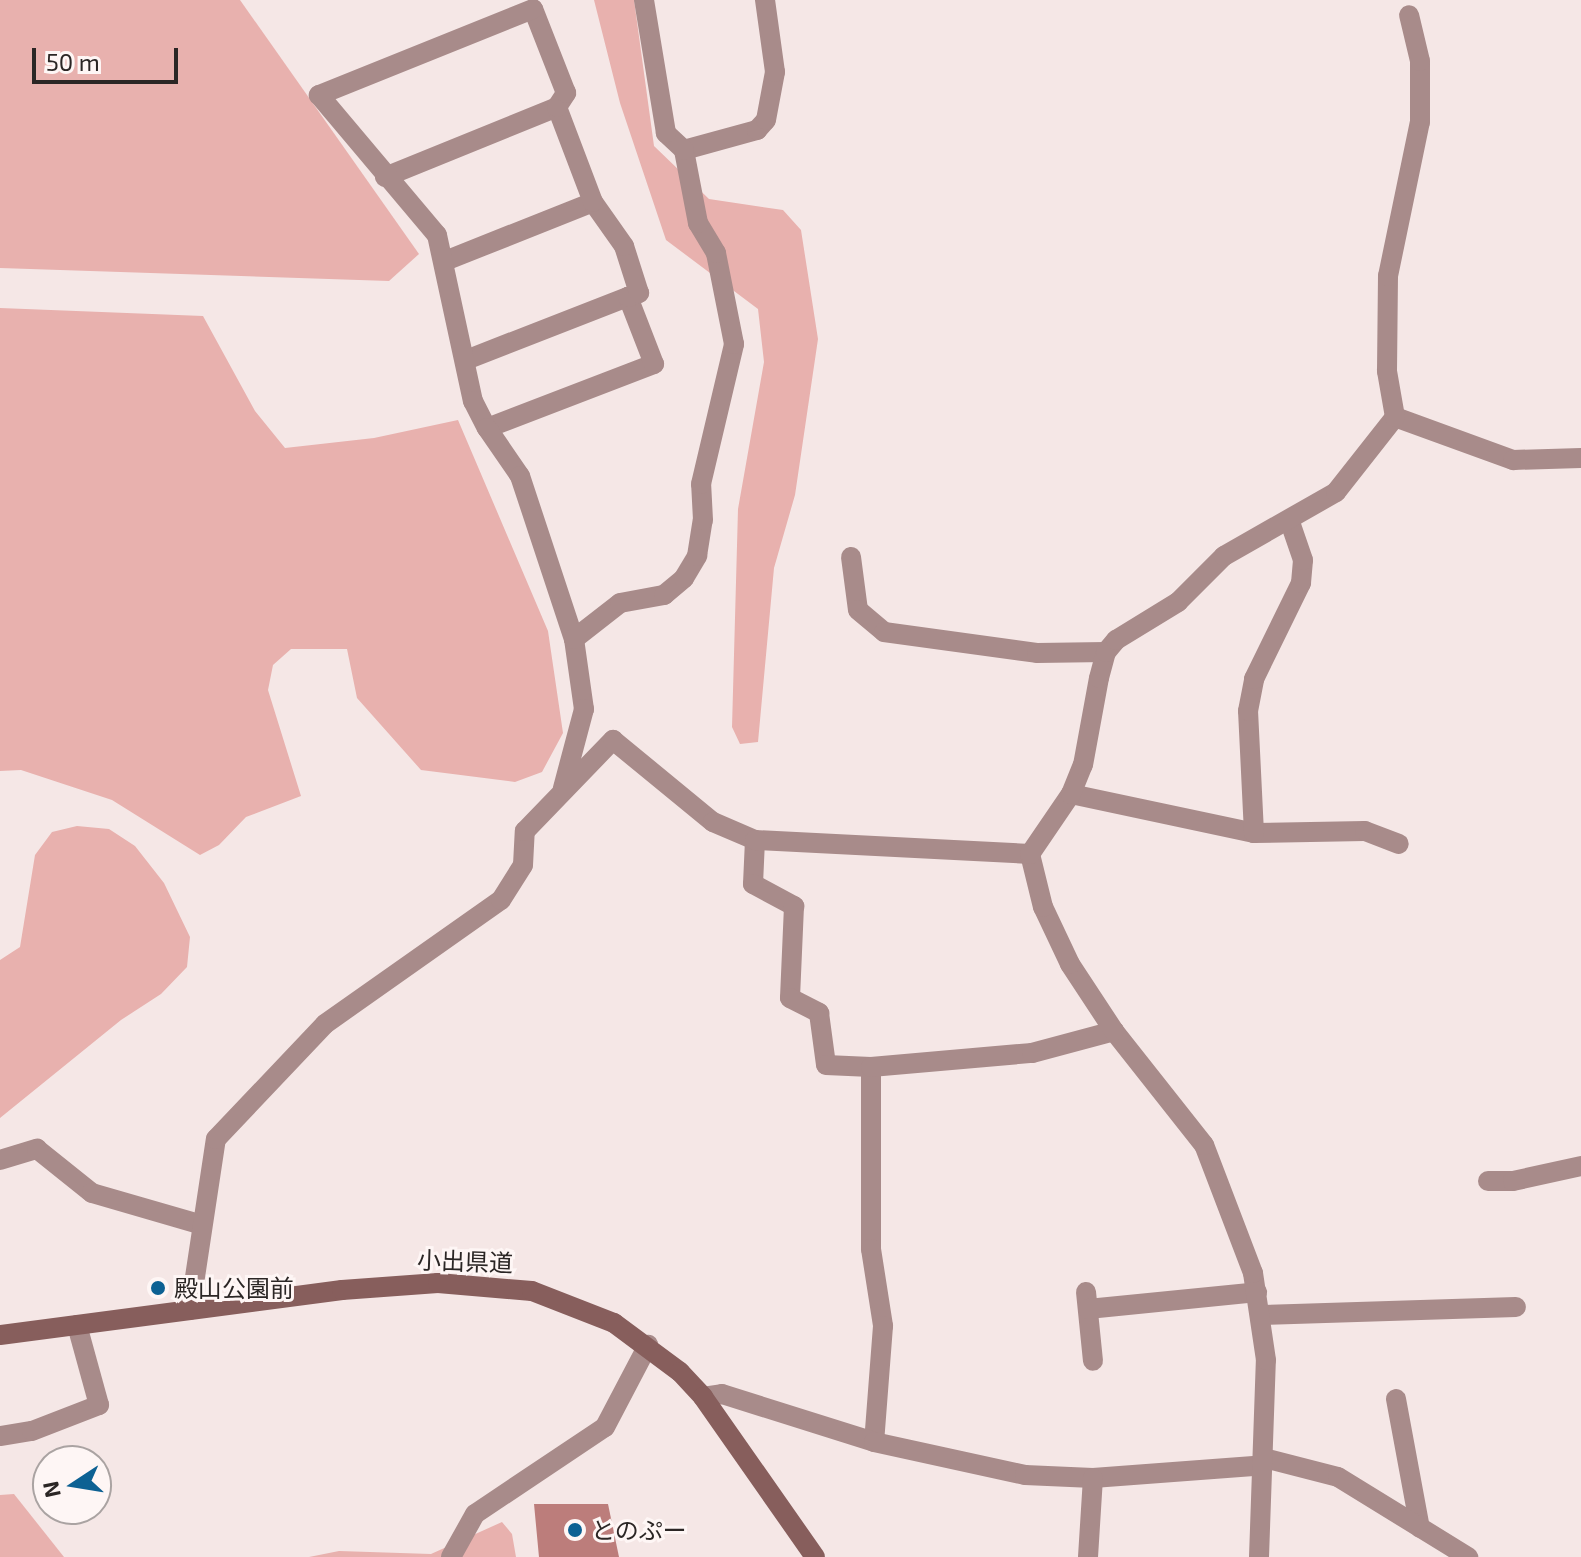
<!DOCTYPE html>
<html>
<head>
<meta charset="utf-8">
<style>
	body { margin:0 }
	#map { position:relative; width:1581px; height:1557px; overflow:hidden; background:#f5e7e6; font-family:"Exo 2","Noto Sans JP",sans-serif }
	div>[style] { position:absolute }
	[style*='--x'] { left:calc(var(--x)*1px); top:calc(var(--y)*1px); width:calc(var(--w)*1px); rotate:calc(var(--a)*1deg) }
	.green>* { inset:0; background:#e8b1ae }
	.water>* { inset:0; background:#bc7d7b }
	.minor>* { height:20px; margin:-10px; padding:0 10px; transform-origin:10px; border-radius:10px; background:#a88b8a }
	.tertiary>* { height:20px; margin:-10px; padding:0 10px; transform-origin:10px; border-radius:10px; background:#a88b8a }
	.secondary>* { height:20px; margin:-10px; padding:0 10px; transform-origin:10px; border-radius:10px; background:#875e5c }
	.dots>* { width:22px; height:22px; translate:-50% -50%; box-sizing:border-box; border:4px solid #fef6f5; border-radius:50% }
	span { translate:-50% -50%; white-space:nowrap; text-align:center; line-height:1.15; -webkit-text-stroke:6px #fef6f5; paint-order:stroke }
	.street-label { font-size:24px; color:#2b2625 }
	.poi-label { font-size:24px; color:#2b2625 }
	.left { translate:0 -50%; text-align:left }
	.north { position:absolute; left:32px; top:1445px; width:80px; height:80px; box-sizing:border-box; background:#fef6f5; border:2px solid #aaa3a2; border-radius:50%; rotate:258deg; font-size:22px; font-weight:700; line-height:32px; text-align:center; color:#2b2625 }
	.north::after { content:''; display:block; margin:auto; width:28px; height:36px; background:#0d6193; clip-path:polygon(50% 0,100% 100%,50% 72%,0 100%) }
	.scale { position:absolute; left:32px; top:48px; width:146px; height:36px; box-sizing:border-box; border:4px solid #2b2625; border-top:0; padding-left:10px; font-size:24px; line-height:28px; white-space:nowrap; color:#2b2625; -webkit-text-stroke:6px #fef6f5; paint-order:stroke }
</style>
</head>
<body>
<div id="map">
	<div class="green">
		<i style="clip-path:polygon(0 0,240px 0,419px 254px,389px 281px,0 268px)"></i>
		<i style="clip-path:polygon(594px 0,634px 0,654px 146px,709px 199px,783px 210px,801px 230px,818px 339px,795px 495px,774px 568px,758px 742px,740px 744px,732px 727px,738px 509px,764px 362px,758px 309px,666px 240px,620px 103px)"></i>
		<i style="clip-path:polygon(0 308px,203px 316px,255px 411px,285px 448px,374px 438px,458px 420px,548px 631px,563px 733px,542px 772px,515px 782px,421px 770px,357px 698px,347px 649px,291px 649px,273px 665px,268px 690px,301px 796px,246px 817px,219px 845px,200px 855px,112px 800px,21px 770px,0 771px)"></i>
		<i style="clip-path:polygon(77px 826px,109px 829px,135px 846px,164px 883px,190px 937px,187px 967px,161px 994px,121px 1020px,0 1118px,0 960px,20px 947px,35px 855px,52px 832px)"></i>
		<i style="clip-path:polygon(14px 1494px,64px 1557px,0 1557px,0 1495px)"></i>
		<i style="clip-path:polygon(502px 1522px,512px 1534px,516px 1557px,309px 1557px,339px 1551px,431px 1554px)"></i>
	</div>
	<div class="water">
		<i style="clip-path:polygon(534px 1504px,608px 1504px,619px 1557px,539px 1557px)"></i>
	</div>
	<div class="minor">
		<i style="--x:684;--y:150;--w:76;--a:-15.3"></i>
		<i style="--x:757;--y:130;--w:13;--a:-48"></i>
		<i style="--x:766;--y:120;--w:49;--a:-79.4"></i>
		<i style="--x:775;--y:72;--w:73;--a:-97.9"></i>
		<i style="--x:385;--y:177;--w:186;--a:-22.1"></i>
		<i style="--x:445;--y:261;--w:159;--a:-21.7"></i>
		<i style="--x:466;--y:360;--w:174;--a:-21.3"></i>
		<i style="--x:1395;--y:417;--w:126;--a:20"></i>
		<i style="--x:1513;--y:460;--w:68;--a:-1.7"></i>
		<i style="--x:487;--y:428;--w:179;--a:-21"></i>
		<i style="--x:654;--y:364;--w:72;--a:-111.2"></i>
		<i style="--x:628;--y:297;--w:12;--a:-20"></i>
		<i style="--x:639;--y:293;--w:49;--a:-107.7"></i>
		<i style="--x:624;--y:246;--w:54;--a:-125.2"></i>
		<i style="--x:593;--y:202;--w:102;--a:-110.8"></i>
		<i style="--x:557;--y:107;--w:17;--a:-57"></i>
		<i style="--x:566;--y:93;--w:90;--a:-111.4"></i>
		<i style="--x:533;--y:9;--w:231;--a:158.1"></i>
		<i style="--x:319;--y:95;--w:183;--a:49.9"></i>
		<i style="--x:437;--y:235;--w:170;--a:77.8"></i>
		<i style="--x:473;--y:401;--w:30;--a:63"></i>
		<i style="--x:487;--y:428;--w:58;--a:55.5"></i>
		<i style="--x:520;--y:476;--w:172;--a:71.7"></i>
		<i style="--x:574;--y:639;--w:71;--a:81.9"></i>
		<i style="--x:584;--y:709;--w:82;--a:104.9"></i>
		<i style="--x:851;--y:557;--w:53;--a:82.5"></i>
		<i style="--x:858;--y:610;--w:34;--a:40"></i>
		<i style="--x:884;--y:632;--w:154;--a:7.8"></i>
		<i style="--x:1037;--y:653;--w:69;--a:-0.8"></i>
		<i style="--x:574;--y:639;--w:58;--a:-38"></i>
		<i style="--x:620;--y:603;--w:45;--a:-10.3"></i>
		<i style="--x:664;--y:595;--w:26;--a:-40"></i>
		<i style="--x:684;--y:578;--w:26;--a:-59"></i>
		<i style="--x:697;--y:556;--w:36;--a:-81"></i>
		<i style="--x:703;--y:520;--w:36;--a:-93"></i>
		<i style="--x:701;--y:484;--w:144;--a:-76.7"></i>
		<i style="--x:734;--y:344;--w:93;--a:-101.2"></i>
		<i style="--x:716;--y:253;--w:35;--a:-121"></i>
		<i style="--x:698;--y:223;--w:74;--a:-100.9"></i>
		<i style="--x:684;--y:150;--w:25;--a:-137"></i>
		<i style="--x:666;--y:133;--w:135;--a:-99.4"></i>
		<i style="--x:1071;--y:794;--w:187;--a:12"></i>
		<i style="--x:1254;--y:833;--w:111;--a:-1"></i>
		<i style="--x:1365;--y:831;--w:36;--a:21"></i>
		<i style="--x:1254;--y:833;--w:122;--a:-92.8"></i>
		<i style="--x:1248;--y:711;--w:33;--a:-79"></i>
		<i style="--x:1254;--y:679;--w:107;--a:-63.9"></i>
		<i style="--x:1301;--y:583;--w:23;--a:-85"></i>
		<i style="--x:1303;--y:560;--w:40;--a:-108.9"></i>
		<i style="--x:755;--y:840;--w:44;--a:92.6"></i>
		<i style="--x:753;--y:884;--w:47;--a:28.2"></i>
		<i style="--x:794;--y:906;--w:92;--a:92.5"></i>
		<i style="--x:790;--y:998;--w:33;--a:27"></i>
		<i style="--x:819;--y:1013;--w:52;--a:82.3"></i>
		<i style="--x:826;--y:1065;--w:45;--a:2.5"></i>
		<i style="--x:871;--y:1067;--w:182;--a:90"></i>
		<i style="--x:871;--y:1249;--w:78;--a:81.1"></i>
		<i style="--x:883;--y:1326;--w:116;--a:94.4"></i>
		<i style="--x:871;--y:1067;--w:162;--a:-5"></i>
		<i style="--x:1032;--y:1053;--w:85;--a:-15"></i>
		<i style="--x:0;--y:1160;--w:39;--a:-17"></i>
		<i style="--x:37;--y:1149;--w:70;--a:38.7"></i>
		<i style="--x:92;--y:1193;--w:111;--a:16.2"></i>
		<i style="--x:1488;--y:1181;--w:25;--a:0"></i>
		<i style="--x:1513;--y:1181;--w:70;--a:-12.4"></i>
		<i style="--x:1086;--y:1292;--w:69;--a:84.2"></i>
		<i style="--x:1088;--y:1309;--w:170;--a:-5.7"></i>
		<i style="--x:190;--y:1310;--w:173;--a:-81.4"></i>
		<i style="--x:216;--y:1139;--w:158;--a:-46.5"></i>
		<i style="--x:325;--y:1024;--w:215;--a:-35.2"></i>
		<i style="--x:501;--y:900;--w:41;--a:-57.8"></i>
		<i style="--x:523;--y:865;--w:34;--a:-87"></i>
		<i style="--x:525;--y:831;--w:127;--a:-46"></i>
		<i style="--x:613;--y:740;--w:129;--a:39.4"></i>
		<i style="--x:713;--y:822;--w:46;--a:23.2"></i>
		<i style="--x:755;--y:840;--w:275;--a:2.9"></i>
		<i style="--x:1261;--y:1315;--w:255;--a:-1.8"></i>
		<i style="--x:703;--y:1397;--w:19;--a:-9"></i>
		<i style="--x:722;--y:1394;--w:159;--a:17.5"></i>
		<i style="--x:874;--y:1442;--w:155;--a:12.3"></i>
		<i style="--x:1025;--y:1475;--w:68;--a:2.5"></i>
		<i style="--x:1093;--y:1478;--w:171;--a:-4.3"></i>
		<i style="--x:1396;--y:1399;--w:131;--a:79.5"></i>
		<i style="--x:0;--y:1436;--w:32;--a:-9"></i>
		<i style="--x:32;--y:1431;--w:72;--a:-21.2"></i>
		<i style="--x:99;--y:1405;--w:83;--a:-105.4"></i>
		<i style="--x:1264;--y:1458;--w:76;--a:14.4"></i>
		<i style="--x:1338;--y:1477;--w:153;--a:31.6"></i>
		<i style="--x:1088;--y:1557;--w:79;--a:-86.4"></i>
		<i style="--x:1259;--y:1557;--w:197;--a:-88"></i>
		<i style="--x:1266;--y:1360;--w:88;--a:-98.5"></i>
		<i style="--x:1253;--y:1273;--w:137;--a:-110.9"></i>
		<i style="--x:1204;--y:1145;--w:145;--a:-128.3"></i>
		<i style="--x:1114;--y:1031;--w:80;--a:-123.3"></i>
		<i style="--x:1070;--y:964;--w:63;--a:-115.3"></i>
		<i style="--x:1043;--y:907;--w:55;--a:-103.8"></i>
		<i style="--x:1030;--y:854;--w:73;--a:-55.7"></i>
		<i style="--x:1071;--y:794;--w:31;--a:-68"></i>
		<i style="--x:1083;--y:765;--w:88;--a:-79.6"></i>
		<i style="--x:1099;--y:678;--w:27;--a:-75"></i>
		<i style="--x:1106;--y:652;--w:16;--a:-50"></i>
		<i style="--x:1116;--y:640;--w:73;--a:-31.5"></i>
		<i style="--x:1178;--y:602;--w:65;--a:-45"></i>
		<i style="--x:1224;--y:556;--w:129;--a:-29.7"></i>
		<i style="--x:1336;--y:492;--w:95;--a:-51.8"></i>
		<i style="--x:1395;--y:417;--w:47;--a:-99.9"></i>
		<i style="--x:1387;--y:371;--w:95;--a:-89.4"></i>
		<i style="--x:1388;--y:276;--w:157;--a:-78.3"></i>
		<i style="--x:1420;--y:122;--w:61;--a:-90"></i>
		<i style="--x:1420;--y:61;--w:47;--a:-103.4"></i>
	</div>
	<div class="tertiary">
		<i style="--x:451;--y:1557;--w:49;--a:-60.8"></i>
		<i style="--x:475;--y:1514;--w:156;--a:-33.8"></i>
		<i style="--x:605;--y:1427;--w:93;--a:-62.3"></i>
	</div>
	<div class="secondary">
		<i style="--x:0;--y:1335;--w:345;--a:-7.5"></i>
		<i style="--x:342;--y:1290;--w:96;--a:-4.2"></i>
		<i style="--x:438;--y:1283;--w:94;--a:4.9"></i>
		<i style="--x:532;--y:1291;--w:88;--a:21.3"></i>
		<i style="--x:614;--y:1323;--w:82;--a:36.6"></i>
		<i style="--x:680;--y:1372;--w:34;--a:47"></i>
		<i style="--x:703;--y:1397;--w:195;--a:55"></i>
	</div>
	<div class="dots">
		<i style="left:158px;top:1288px;background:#0d6193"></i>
		<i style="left:575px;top:1530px;background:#0d6193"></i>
	</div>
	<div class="street-label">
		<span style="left:465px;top:1261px;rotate:2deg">小出県道</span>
	</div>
	<div class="poi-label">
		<span class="left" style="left:174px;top:1288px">殿山公園前</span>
		<span class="left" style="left:591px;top:1530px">とのぷー</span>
	</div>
	<div class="north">N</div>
	<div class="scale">50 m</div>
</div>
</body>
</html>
